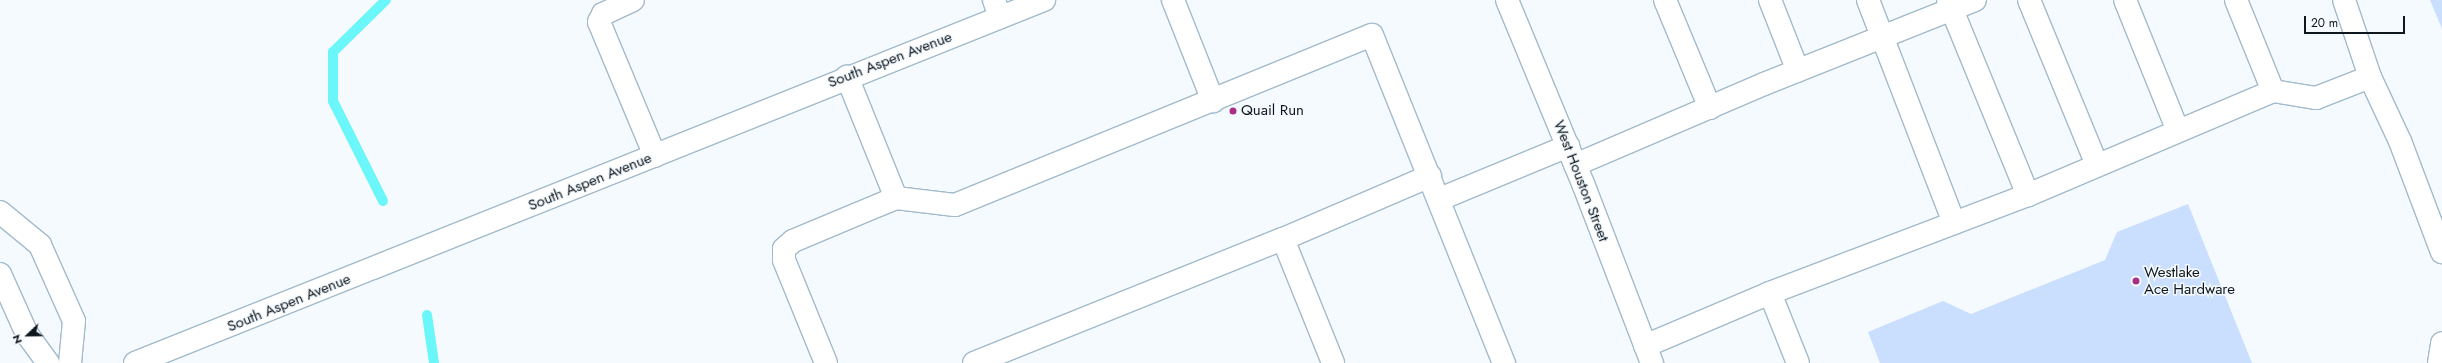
<!DOCTYPE html>
<html>
<head>
<meta charset="utf-8">
<style>
	body { margin:0 }
	#map { position:relative; width:2442px; height:363px; overflow:hidden; background:#f5fafe; font-family:Jost,sans-serif }
	div>[style] { position:absolute }
	[style*='--x'] { left:calc(var(--x)*1px); top:calc(var(--y)*1px); width:calc(var(--w)*1px); rotate:calc(var(--a)*1deg) }
	.stream>* { height:10px; margin:-5px; padding:0 5px; transform-origin:5px; border-radius:5px; background:#6bf6fa }
	.building>* { inset:0; background:#cadefd }
	.roads { filter:drop-shadow(1px 0 #a2bacb) drop-shadow(-1px 0 #a2bacb) drop-shadow(0 1px #a2bacb) drop-shadow(0 -1px #a2bacb) }
	.minor>* { height:22px; margin:-11px; padding:0 11px; transform-origin:11px; border-radius:11px; background:#fff }
	.major>* { height:22px; margin:-11px; padding:0 11px; transform-origin:11px; border-radius:11px; background:#fff }
	.dots>* { width:11px; height:11px; translate:-50% -50%; box-sizing:border-box; border:2px solid #f5fafe; border-radius:50% }
	span { translate:-50% -50%; white-space:nowrap; text-align:center; line-height:1.15; -webkit-text-stroke:3px #f5fafe; paint-order:stroke }
	.street-label { font-size:15px; color:#0e171d }
	.poi-label { font-size:15px; color:#0e171d }
	.left { translate:0 -50%; text-align:left }
	.north { position:absolute; left:8px; top:315px; width:40px; height:40px; -webkit-text-stroke:3px #f5fafe; paint-order:stroke; rotate:248deg; font-size:11px; font-weight:700; line-height:16px; text-align:center; color:#0e171d }
	.north::after { content:''; display:block; margin:auto; width:14px; height:18px; background:#0e171d; clip-path:polygon(50% 0,100% 100%,50% 72%,0 100%) }
	.scale { position:absolute; left:2304px; top:16px; width:101px; height:18px; box-sizing:border-box; border:2px solid #0e171d; border-top:0; padding-left:5px; font-size:12px; line-height:14px; white-space:nowrap; color:#0e171d; -webkit-text-stroke:3px #f5fafe; paint-order:stroke }
</style>
</head>
<body>
<div id="map">
	<div class="stream">
		<i style="--x:383;--y:201;--w:112;--a:-116.6"></i>
		<i style="--x:333;--y:101;--w:49;--a:-90"></i>
		<i style="--x:333;--y:52;--w:74;--a:-44.5"></i>
		<i style="--x:427;--y:315;--w:49;--a:81.7"></i>
	</div>
	<div class="building">
		<i style="clip-path:polygon(2430px 0,2442px 0,2442px 29px)"></i>
		<i style="clip-path:polygon(2188px 204px,2252px 363px,1880px 363px,1868px 332px,1943px 301px,1971px 314px,2105px 260px,2117px 232px)"></i>
	</div>
	<div class="roads">
		<div class="minor">
			<i style="--x:633;--y:0;--w:33;--a:155"></i>
			<i style="--x:603;--y:14;--w:9;--a:117"></i>
			<i style="--x:599;--y:22;--w:145;--a:67.3"></i>
			<i style="--x:994;--y:0;--w:18;--a:71"></i>
			<i style="--x:1173;--y:0;--w:109;--a:68.4"></i>
			<i style="--x:1665;--y:0;--w:117;--a:67.4"></i>
			<i style="--x:1770;--y:0;--w:76;--a:68.5"></i>
			<i style="--x:1868;--y:0;--w:239;--a:68.9"></i>
			<i style="--x:1948;--y:0;--w:211;--a:67.7"></i>
			<i style="--x:2029;--y:0;--w:178;--a:67.6"></i>
			<i style="--x:2125;--y:0;--w:141;--a:68"></i>
			<i style="--x:2236;--y:0;--w:98;--a:67.9"></i>
			<i style="--x:2344;--y:0;--w:81;--a:71.3"></i>
			<i style="--x:1575;--y:165;--w:206;--a:-23.2"></i>
			<i style="--x:1764;--y:84;--w:227;--a:-21.7"></i>
			<i style="--x:896;--y:198;--w:59;--a:6.8"></i>
			<i style="--x:955;--y:205;--w:450;--a:-22.2"></i>
			<i style="--x:1372;--y:35;--w:354;--a:68.1"></i>
			<i style="--x:1440;--y:199;--w:139;--a:-22.5"></i>
			<i style="--x:0;--y:212;--w:52;--a:39.5"></i>
			<i style="--x:40;--y:245;--w:83;--a:65.9"></i>
			<i style="--x:74;--y:321;--w:42;--a:95.4"></i>
			<i style="--x:1283;--y:239;--w:134;--a:68"></i>
			<i style="--x:0;--y:274;--w:66;--a:65.8"></i>
			<i style="--x:27;--y:334;--w:36;--a:54"></i>
			<i style="--x:1770;--y:293;--w:75;--a:68.2"></i>
			<i style="--x:1645;--y:346;--w:136;--a:-23"></i>
			<i style="--x:1770;--y:293;--w:276;--a:-20.8"></i>
			<i style="--x:2028;--y:195;--w:266;--a:-23"></i>
			<i style="--x:2273;--y:91;--w:44;--a:9.2"></i>
			<i style="--x:2316;--y:98;--w:58;--a:-21.3"></i>
			<i style="--x:2370;--y:77;--w:71;--a:64.9"></i>
			<i style="--x:2400;--y:141;--w:119;--a:69.3"></i>
			<i style="--x:826;--y:363;--w:111;--a:-112.2"></i>
			<i style="--x:784;--y:260;--w:11;--a:-90"></i>
			<i style="--x:784;--y:249;--w:12;--a:-42"></i>
			<i style="--x:793;--y:241;--w:112;--a:-22.7"></i>
			<i style="--x:896;--y:198;--w:131;--a:-112"></i>
			<i style="--x:974;--y:363;--w:333;--a:-21.9"></i>
			<i style="--x:1283;--y:239;--w:160;--a:-23.2"></i>
			<i style="--x:2439;--y:363;--w:20;--a:-81"></i>
		</div>
		<div class="major">
			<i style="--x:1507;--y:0;--w:201;--a:67.5"></i>
			<i style="--x:1584;--y:186;--w:190;--a:69"></i>
			<i style="--x:135;--y:363;--w:979;--a:-21.77"></i>
		</div>
	</div>
	<div class="dots">
		<i style="left:1233px;top:111px;background:#a83086"></i>
		<i style="left:2136px;top:281px;background:#a83086"></i>
	</div>
	<div class="street-label">
		<span style="left:890px;top:60px;rotate:-21deg">South Aspen Avenue</span>
		<span style="left:1581px;top:181px;rotate:69deg">West Houston Street</span>
		<span style="left:590px;top:182px;rotate:-22deg">South Aspen Avenue</span>
		<span style="left:289px;top:303px;rotate:-22deg">South Aspen Avenue</span>
	</div>
	<div class="poi-label">
		<span class="left" style="left:1241px;top:111px">Quail Run</span>
		<span class="left" style="left:2144px;top:281px">Westlake<br>Ace Hardware</span>
	</div>
	<div class="north">N</div>
	<div class="scale">20 m</div>
</div>
</body>
</html>
